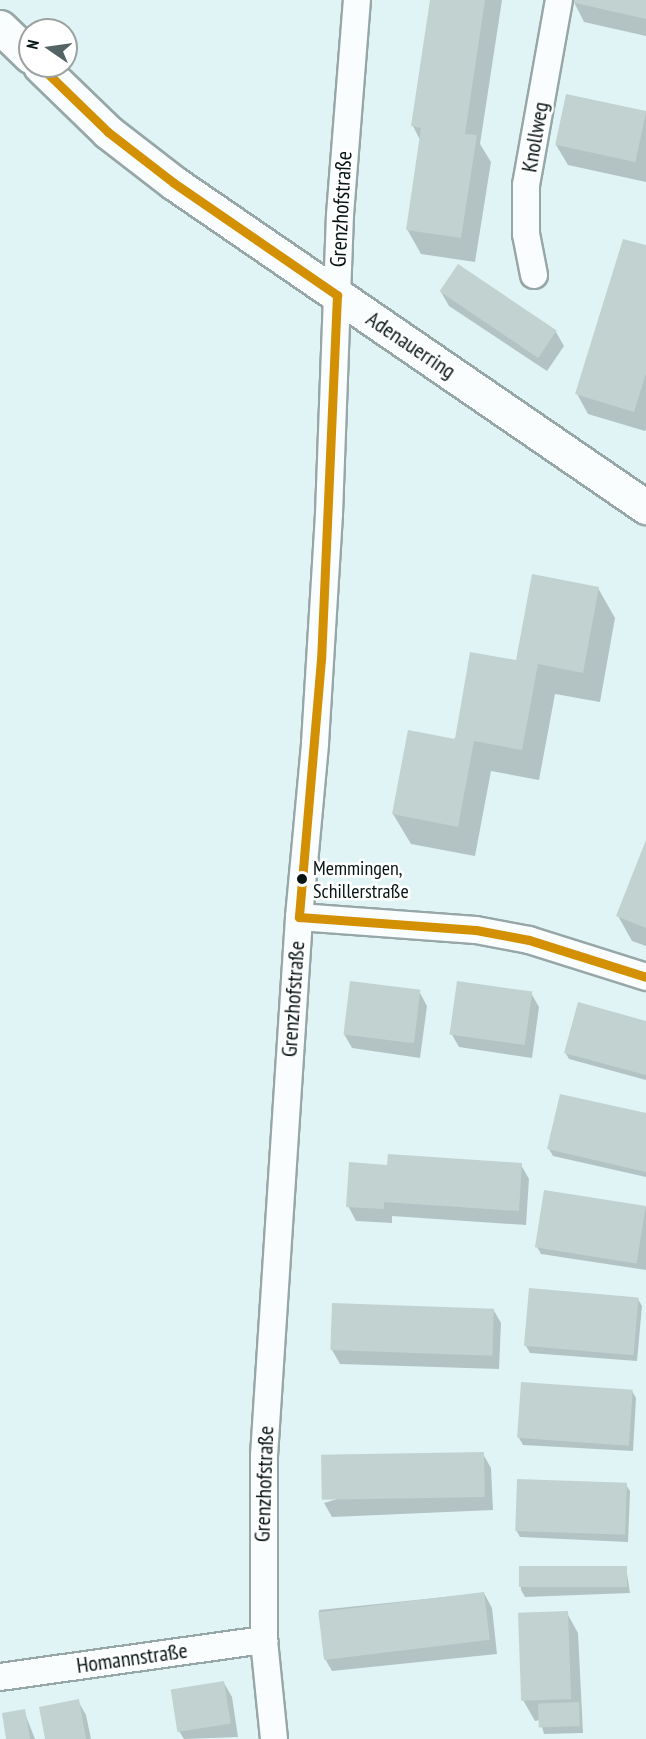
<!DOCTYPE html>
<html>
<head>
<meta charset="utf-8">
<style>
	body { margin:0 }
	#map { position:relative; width:646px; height:1739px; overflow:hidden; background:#e0f4f5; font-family:"PT Sans Narrow",sans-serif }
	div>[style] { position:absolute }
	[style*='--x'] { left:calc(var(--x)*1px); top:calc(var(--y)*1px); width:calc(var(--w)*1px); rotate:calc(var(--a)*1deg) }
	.shadow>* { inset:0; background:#0003 }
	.building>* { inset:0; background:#c2d2d0; transform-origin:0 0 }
	.roads { filter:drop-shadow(2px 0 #97a6a7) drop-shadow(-2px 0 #97a6a7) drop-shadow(0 2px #97a6a7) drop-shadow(0 -2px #97a6a7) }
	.street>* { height:26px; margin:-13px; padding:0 13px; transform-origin:13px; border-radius:13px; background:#fafdfe }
	.secondary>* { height:33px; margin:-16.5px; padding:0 16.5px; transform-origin:16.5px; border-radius:16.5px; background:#fafdfe }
	.bus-1>* { height:9px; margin:-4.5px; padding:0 4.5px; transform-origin:4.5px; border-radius:4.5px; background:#d39003 }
	.dots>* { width:16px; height:16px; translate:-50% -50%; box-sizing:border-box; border:3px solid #fff; border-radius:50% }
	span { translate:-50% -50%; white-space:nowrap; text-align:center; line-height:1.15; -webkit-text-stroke:5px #fff; paint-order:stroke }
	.bus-label { font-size:20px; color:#081515 }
	.left { translate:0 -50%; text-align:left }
	.street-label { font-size:22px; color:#081515 }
	.north { position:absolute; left:18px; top:18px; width:60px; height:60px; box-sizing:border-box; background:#fff; border:2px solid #9ca1a1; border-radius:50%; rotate:283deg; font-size:16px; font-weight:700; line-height:24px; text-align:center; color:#081515 }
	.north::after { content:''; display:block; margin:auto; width:21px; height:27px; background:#546363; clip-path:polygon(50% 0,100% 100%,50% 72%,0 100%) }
</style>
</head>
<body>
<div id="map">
	<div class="shadow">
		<i style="clip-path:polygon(432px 0,502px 0,480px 144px,491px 162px,475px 262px,421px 254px,407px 229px,420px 140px,413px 126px)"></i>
		<i style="clip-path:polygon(573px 0,646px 0,646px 36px,584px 22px)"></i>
		<i style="clip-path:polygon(646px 112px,646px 182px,568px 165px,556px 145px)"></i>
		<i style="clip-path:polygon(646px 247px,646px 429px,645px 431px,588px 414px,577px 394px)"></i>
		<i style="clip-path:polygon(458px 266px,556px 332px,564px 346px,547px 371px,449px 306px,441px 292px)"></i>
		<i style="clip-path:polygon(598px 588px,615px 618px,600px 702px,555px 694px,539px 780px,491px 771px,475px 856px,411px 844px,393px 814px,517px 662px)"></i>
		<i style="clip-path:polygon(646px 844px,646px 946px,632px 941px,618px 916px)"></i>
		<i style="clip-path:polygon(419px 991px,427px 1006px,420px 1058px,352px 1048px,344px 1034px)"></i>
		<i style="clip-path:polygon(531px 993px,539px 1007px,532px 1058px,459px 1047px,451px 1033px)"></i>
		<i style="clip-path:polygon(646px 1023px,646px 1080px,569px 1059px,565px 1052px)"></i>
		<i style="clip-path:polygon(646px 1115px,646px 1177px,553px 1156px,549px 1149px)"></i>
		<i style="clip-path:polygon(521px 1165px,529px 1179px,526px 1225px,392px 1216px,392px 1223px,356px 1221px,348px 1206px,389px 1166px)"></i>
		<i style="clip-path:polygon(646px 1207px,646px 1270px,541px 1254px,537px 1247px)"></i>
		<i style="clip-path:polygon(638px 1299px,642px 1306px,637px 1361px,530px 1353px,526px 1346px)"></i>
		<i style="clip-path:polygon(493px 1309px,501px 1323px,499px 1369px,340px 1364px,332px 1350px)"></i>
		<i style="clip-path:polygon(632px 1391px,636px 1398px,633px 1451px,523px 1445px,519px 1438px)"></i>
		<i style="clip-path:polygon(483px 1454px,491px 1468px,493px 1510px,332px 1517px,324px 1503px)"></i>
		<i style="clip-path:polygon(626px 1485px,630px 1491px,628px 1542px,520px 1537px,516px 1530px)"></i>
		<i style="clip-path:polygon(626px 1567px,630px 1593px,525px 1597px,521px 1590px,520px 1571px)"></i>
		<i style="clip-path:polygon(484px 1593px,492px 1608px,497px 1654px,332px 1671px,324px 1657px,319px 1610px)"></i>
		<i style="clip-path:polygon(567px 1613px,578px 1633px,583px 1733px,544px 1734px,540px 1720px,535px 1721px,523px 1700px)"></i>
		<i style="clip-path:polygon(224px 1683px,232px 1697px,238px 1737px,184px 1739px,179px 1731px)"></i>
		<i style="clip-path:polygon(78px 1701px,86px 1715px,91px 1739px,46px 1739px)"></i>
		<i style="clip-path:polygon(24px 1711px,35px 1739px,8px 1739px)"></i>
	</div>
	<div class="building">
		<i style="clip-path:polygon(430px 0,485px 0,465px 134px,477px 135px,461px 238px,406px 230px,421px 128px,411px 126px)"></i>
		<i style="clip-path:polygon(571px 0,646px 0,646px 19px,571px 2px)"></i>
		<i style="left:566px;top:94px;width:82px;height:52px;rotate:12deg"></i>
		<i style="clip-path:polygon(623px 239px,646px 245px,646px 373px,634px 412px,575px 394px)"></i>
		<i style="left:458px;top:264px;width:119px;height:33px;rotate:34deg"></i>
		<i style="clip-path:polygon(532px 574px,599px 587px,583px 673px,538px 664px,522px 750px,474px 741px,458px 827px,392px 814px,408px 730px,455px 739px,470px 652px,516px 660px)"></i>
		<i style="clip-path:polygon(646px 840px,646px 928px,616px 916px)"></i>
		<i style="left:350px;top:981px;width:71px;height:54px;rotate:7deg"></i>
		<i style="left:457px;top:981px;width:76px;height:54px;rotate:8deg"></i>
		<i style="clip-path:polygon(578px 1002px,646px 1021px,646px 1075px,564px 1053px)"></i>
		<i style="clip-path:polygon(560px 1094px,646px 1113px,646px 1172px,547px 1149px)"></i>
		<i style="clip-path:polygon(388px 1154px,522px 1163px,519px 1211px,384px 1202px,384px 1209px,346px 1207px,349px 1162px,387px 1165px)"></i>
		<i style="left:544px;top:1190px;width:103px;height:58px;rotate:9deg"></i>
		<i style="left:529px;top:1288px;width:110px;height:58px;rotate:5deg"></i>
		<i style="left:332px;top:1303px;width:162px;height:47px;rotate:2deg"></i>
		<i style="left:521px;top:1382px;width:112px;height:56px;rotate:4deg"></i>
		<i style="left:484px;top:1452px;width:45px;height:163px;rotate:89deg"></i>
		<i style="left:517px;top:1479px;width:110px;height:52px;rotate:2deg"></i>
		<i style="left:627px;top:1566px;width:21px;height:108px;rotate:90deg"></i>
		<i style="left:484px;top:1592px;width:48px;height:167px;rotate:83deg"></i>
		<i style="left:568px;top:1611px;width:88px;height:50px;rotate:88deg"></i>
		<i style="left:224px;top:1681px;width:43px;height:54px;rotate:81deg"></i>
		<i style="clip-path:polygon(79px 1699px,86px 1739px,45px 1739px,39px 1707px)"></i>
		<i style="left:579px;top:1702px;width:24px;height:41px;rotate:88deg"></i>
		<i style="clip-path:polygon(25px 1709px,30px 1739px,6px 1739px,2px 1713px)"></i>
	</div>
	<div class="roads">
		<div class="street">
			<i style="--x:534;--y:275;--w:42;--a:-101"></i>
			<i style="--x:526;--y:234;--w:49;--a:-90"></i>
			<i style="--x:526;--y:185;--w:188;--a:-79.9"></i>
			<i style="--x:299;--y:917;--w:177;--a:4.2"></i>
			<i style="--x:476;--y:930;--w:54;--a:10.7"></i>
			<i style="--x:529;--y:940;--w:123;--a:17.5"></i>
			<i style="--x:0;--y:1677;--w:267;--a:-8"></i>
			<i style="--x:274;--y:1739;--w:100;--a:-95.8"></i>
			<i style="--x:264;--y:1640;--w:184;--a:-90"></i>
			<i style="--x:264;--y:1456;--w:540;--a:-86.28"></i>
			<i style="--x:299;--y:917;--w:175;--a:-84.7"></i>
			<i style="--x:315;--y:743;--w:229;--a:-86.5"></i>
			<i style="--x:329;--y:514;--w:299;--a:-87.9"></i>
			<i style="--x:340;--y:215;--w:216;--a:-85.5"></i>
		</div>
		<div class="secondary">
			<i style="--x:0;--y:27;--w:42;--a:44"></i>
			<i style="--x:40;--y:66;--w:95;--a:44.1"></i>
			<i style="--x:108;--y:132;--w:83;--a:37.7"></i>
			<i style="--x:174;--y:183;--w:573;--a:34.47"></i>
		</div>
	</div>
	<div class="bus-1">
		<i style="--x:40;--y:66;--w:95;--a:44.1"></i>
		<i style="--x:108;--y:132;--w:83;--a:37.7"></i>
		<i style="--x:174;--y:183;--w:198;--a:34.5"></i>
		<i style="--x:337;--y:295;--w:364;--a:92.5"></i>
		<i style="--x:321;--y:659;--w:259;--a:94.9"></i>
		<i style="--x:299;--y:917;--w:177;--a:4.2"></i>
		<i style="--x:476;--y:930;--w:54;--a:10.7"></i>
		<i style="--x:529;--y:940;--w:123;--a:17.5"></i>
	</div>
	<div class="dots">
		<i style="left:302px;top:879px;background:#081515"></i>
	</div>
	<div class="bus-label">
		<span class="left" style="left:313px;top:880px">Memmingen,<br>Schillerstraße</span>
	</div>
	<div class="street-label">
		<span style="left:535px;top:137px;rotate:-80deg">Knollweg</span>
		<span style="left:341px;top:209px;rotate:-87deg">Grenzhofstraße</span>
		<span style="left:411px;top:345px;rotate:34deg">Adenauerring</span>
		<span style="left:293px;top:999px;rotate:-86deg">Grenzhofstraße</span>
		<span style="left:264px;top:1484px;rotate:-88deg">Grenzhofstraße</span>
		<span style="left:132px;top:1658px;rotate:-8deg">Homannstraße</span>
	</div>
	<div class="north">N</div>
</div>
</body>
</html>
